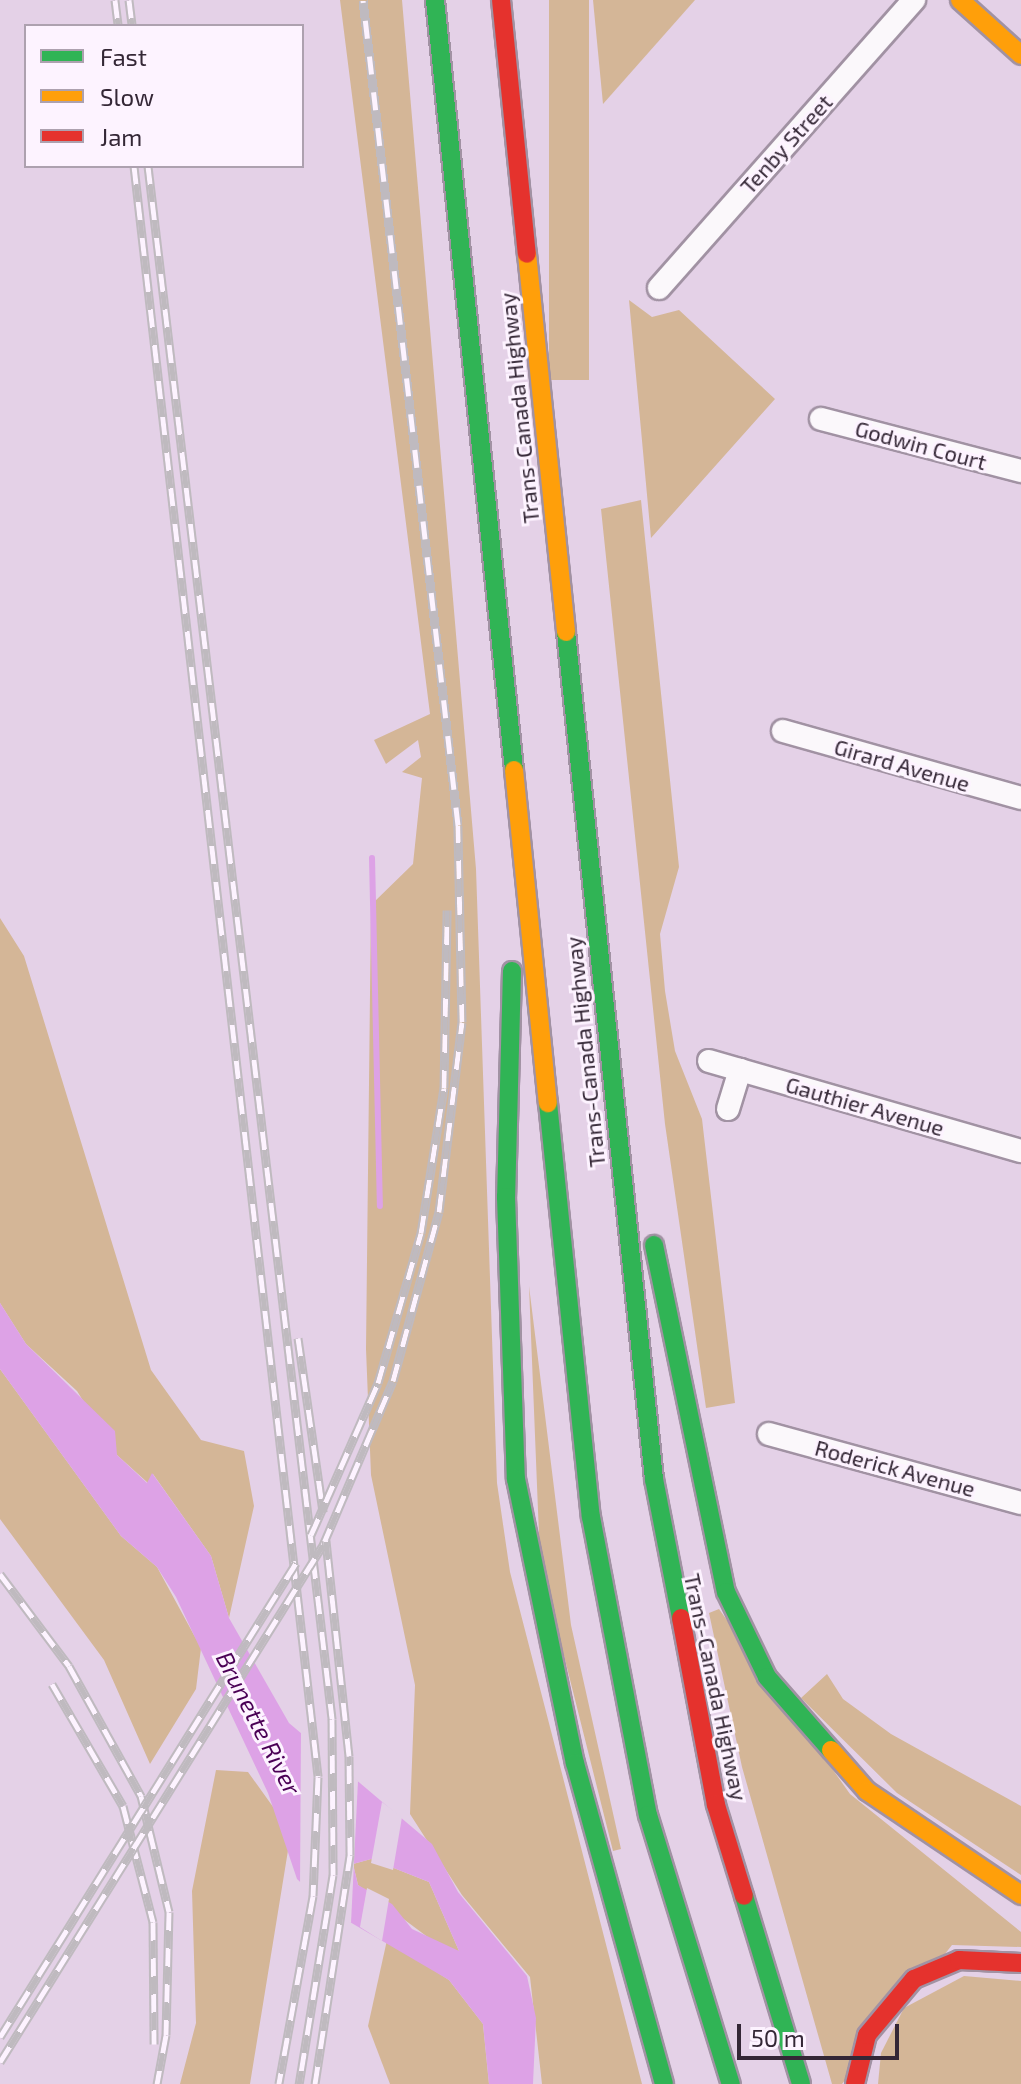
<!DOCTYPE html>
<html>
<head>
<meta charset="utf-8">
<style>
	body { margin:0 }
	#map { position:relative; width:1021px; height:2084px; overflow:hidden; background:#e4d1e7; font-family:"Exo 2",sans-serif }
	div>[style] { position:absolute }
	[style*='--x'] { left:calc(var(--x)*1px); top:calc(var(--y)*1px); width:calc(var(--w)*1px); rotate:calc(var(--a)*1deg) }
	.green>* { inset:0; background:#d4b697; transform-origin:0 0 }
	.water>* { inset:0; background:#dda2e6 }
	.pier>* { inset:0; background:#e4d1e7 }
	.stream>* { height:6px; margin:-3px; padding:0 3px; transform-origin:3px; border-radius:3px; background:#dda2e6 }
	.roads { filter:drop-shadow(2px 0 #a192a3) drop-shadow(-2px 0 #a192a3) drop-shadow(0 2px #a192a3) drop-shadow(0 -2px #a192a3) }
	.street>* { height:22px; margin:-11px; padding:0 11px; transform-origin:11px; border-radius:11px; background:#fbf8fb }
	.fast>* { height:18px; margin:-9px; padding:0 9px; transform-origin:9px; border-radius:9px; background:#30b455 }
	.slow>* { height:18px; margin:-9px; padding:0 9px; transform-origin:9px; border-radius:9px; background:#ff9f0a }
	.jam>* { height:18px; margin:-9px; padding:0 9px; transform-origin:9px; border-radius:9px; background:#e5322d }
	.rail>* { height:9px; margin-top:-4.5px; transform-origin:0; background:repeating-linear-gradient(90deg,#fdf3ff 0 18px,#bfbabf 0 36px); box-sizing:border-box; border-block:2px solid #bfbabf }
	span { translate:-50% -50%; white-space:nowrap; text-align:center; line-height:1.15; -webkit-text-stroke:6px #fdf3ff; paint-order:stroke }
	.street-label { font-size:22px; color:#342736 }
	.water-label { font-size:24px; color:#4a0055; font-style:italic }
	.legend { position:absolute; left:24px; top:24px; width:280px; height:144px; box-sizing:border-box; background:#fdf3ff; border:2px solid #ada1af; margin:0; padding:10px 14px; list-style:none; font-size:24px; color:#342736 }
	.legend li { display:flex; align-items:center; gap:16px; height:40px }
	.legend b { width:40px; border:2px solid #ada1af }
	.scale { position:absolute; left:737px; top:2024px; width:162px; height:36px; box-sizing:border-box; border:4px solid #342736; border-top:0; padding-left:10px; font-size:24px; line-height:28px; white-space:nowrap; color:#342736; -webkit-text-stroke:6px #fdf3ff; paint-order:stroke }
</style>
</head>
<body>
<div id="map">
	<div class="green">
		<i style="clip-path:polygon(340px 0,402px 0,476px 869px,497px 1483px,510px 1572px,642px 2084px,542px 2084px,530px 1977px,462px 1895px,410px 1814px,415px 1685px,371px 1475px,366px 1349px,371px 905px,413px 864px,422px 778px,402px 772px,421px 757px,418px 740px,386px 764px,374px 740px,430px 714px)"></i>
		<i style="left:549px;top:0;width:40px;height:380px"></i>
		<i style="clip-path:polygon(593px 0,695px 0,603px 104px)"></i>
		<i style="clip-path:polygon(629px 300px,652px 317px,679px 310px,775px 399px,651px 538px)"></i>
		<i style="clip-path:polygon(641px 500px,679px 867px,660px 934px,665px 991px,675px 1051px,702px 1119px,735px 1403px,706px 1408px,665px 1124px,601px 509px)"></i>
		<i style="clip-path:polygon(0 918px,24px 956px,151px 1370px,201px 1440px,244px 1451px,254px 1506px,229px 1618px,211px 1556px,153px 1474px,148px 1483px,117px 1455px,77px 1391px,26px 1344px,0 1303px)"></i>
		<i style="clip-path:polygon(529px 1286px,571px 1625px,621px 1849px,613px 1851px,540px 1560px)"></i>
		<i style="clip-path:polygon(0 1369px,121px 1536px,157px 1567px,201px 1648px,196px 1689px,150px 1764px,104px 1660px,0 1519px)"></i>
		<i style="clip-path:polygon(719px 1609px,850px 1794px,1021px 1932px,1021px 1947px,952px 1945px,842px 2084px,832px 2084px,742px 1767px,709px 1613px)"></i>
		<i style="clip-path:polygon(827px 1674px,843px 1699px,891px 1734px,1021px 1806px,1021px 1875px,897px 1793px,801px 1698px)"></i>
		<i style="clip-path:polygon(216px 1770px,248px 1772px,291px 1832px,250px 2084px,180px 2084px,196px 2023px,192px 1891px)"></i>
		<i style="clip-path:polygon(371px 1859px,429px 1882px,459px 1951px,445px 1950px,358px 1885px,353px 1864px)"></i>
		<i style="clip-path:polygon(387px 1940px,449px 1980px,483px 2024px,489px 2084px,390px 2084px,368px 2026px)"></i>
		<i style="clip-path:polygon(964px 1976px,1021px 1981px,1021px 2084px,878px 2084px,881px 2053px,904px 2008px)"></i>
	</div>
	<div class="water">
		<i style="clip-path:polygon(evenodd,0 1303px,26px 1344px,115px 1431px,117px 1455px,147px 1483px,152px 1473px,211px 1556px,229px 1618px,289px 1723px,432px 1844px,458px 1892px,527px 1976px,536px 2018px,533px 2084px,489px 2084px,483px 2024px,449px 1980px,331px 1911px,297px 1879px,268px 1793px,176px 1597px,157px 1567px,121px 1536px,0 1369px,0 1303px,371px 1859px,429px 1882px,459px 1951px,412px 1929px,392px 1904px,358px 1885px,353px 1864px,371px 1859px)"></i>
	</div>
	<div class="pier">
		<i style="clip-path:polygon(301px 1729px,358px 1781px,351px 1923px,329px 1914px,300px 1887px)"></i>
		<i style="clip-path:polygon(382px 1802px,402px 1817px,393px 1870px,371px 1863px)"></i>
		<i style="clip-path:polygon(367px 1888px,389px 1899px,382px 1941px,360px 1927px)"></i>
	</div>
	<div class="stream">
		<i style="--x:372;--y:858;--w:348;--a:88.7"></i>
	</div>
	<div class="roads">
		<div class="street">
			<i style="--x:659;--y:288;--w:385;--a:-48.5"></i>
			<i style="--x:821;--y:419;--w:207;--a:14.6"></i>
			<i style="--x:783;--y:731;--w:247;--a:15.7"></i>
			<i style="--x:709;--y:1061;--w:325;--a:16.1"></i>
			<i style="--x:728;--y:1109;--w:41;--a:-72.9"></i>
			<i style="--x:769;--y:1434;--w:261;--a:15.3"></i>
		</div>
		<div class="fast">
			<i style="--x:435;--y:0;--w:774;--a:84.14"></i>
			<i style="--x:566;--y:632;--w:852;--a:84.07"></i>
			<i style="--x:654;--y:1479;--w:142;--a:79"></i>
			<i style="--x:512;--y:971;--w:226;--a:91.5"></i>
			<i style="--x:506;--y:1197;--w:282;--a:88"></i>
			<i style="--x:516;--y:1479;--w:290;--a:78.3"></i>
			<i style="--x:575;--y:1763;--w:333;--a:74.5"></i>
			<i style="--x:548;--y:1103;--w:416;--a:84.1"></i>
			<i style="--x:591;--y:1517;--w:303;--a:79.2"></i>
			<i style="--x:648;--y:1815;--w:282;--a:72.9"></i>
			<i style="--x:654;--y:1245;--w:354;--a:78.3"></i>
			<i style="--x:726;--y:1592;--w:94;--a:64.2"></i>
			<i style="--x:767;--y:1677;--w:97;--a:48.8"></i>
			<i style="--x:744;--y:1896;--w:196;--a:73.1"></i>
		</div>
		<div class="slow">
			<i style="--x:960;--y:0;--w:82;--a:42"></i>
			<i style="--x:527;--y:254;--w:380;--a:84.1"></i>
			<i style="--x:514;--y:770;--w:335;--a:84.2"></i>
			<i style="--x:831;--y:1750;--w:55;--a:48.7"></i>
			<i style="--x:867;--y:1791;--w:186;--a:34"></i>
		</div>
		<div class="jam">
			<i style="--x:501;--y:0;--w:255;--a:84.2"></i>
			<i style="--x:681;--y:1618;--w:190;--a:79.4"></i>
			<i style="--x:716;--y:1805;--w:95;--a:72.9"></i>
			<i style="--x:855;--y:2084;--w:50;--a:-76.2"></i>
			<i style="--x:867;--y:2035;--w:73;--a:-50"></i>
			<i style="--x:914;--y:1979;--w:49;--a:-22.9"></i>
			<i style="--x:959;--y:1960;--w:62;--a:2.8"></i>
		</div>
	</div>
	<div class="rail">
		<i style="--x:115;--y:0;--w:26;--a:83"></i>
		<i style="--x:129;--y:0;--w:26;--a:83"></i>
		<i style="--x:134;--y:166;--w:1621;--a:83.48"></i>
		<i style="--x:318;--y:1777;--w:119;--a:92.4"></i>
		<i style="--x:313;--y:1896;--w:191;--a:100.3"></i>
		<i style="--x:148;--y:166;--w:1564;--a:83.24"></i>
		<i style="--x:332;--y:1719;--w:156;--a:89.6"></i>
		<i style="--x:333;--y:1875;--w:212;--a:99.2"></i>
		<i style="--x:298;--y:1338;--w:176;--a:81.8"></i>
		<i style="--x:311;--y:1535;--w:166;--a:-66.2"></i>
		<i style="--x:378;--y:1383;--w:156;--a:-74"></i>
		<i style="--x:421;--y:1233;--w:147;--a:-81"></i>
		<i style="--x:444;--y:1088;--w:178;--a:-89"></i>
		<i style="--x:0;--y:1574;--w:115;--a:53.1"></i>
		<i style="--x:69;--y:1666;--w:149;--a:61"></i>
		<i style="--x:141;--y:1796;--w:119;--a:76.4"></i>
		<i style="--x:169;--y:1912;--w:123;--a:91.4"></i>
		<i style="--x:166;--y:2035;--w:50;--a:100.4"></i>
		<i style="--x:52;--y:1684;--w:141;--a:59.8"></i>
		<i style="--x:123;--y:1806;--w:120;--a:75.5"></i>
		<i style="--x:153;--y:1922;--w:122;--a:89.5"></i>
		<i style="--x:0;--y:2037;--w:559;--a:-58.02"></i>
		<i style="--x:0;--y:2062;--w:610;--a:-58"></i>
		<i style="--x:323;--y:1545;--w:178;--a:-66.9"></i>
		<i style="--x:393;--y:1381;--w:175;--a:-74.8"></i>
		<i style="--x:439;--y:1212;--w:191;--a:-83.1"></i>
		<i style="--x:462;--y:1022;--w:197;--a:-91.2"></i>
		<i style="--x:458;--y:825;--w:830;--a:-96.57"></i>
		<i style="--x:315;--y:2084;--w:232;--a:-81.3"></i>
		<i style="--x:350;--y:1855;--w:99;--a:-90.6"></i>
		<i style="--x:349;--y:1756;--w:217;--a:-96.1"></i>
	</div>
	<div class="street-label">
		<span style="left:786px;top:144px;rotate:-48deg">Tenby Street</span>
		<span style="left:519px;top:408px;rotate:-96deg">Trans-Canada Highway</span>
		<span style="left:921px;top:445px;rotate:15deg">Godwin Court</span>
		<span style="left:902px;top:765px;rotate:16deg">Girard Avenue</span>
		<span style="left:585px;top:1052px;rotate:-96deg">Trans-Canada Highway</span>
		<span style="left:865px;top:1106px;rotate:16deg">Gauthier Avenue</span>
		<span style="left:895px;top:1468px;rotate:15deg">Roderick Avenue</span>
		<span style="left:716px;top:1687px;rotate:78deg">Trans-Canada Highway</span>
	</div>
	<div class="water-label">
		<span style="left:259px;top:1723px;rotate:63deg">Brunette River</span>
	</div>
	<ul class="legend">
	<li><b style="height:10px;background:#30b455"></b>Fast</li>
	<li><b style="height:10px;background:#ff9f0a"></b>Slow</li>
	<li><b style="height:10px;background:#e5322d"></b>Jam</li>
	</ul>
	<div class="scale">50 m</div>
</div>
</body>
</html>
